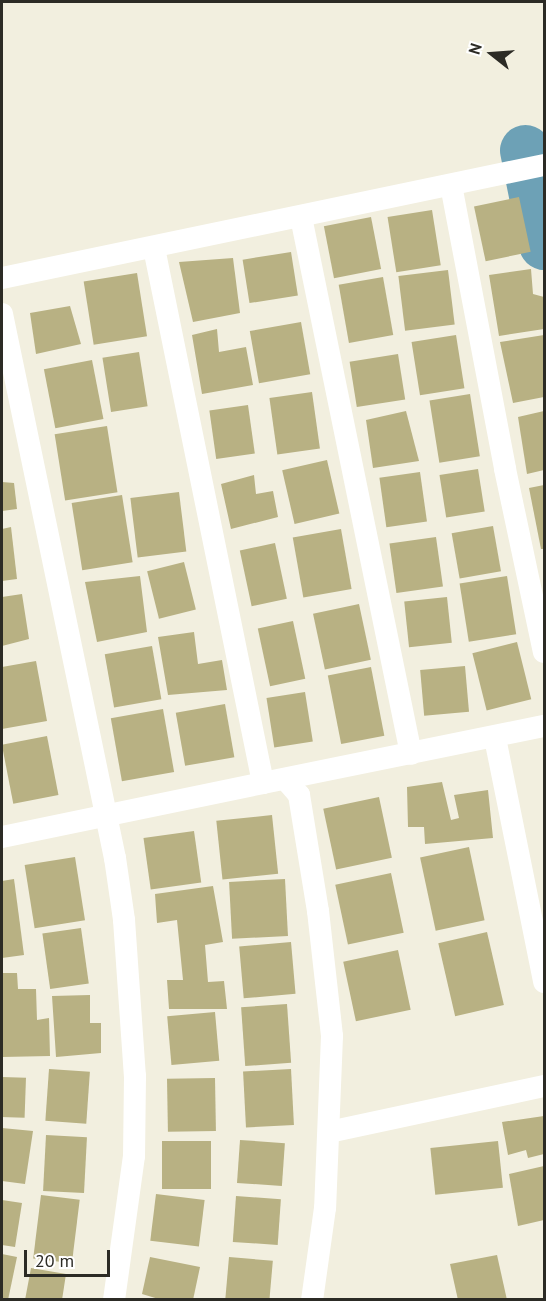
<!DOCTYPE html>
<html>
<head>
<meta charset="utf-8">
<style>
	body { margin:0 }
	#map { position:relative; width:546px; height:1301px; overflow:hidden; background:#f2efdf; font-family:"PT Sans",sans-serif }
	div>[style] { position:absolute }
	[style*='--x'] { left:calc(var(--x)*1px); top:calc(var(--y)*1px); width:calc(var(--w)*1px); rotate:calc(var(--a)*1deg) }
	.river>* { height:51px; margin:-25.5px; padding:0 25.5px; transform-origin:25.5px; border-radius:25.5px; background:#6da1b6 }
	.building>* { inset:0; background:#b8b183; transform-origin:0 0 }
	.minor>* { height:22px; margin:-11px; padding:0 11px; transform-origin:11px; border-radius:11px; background:#fff }
	span { translate:-50% -50%; white-space:nowrap; text-align:center; line-height:1.15; -webkit-text-stroke:4.5px #fff; paint-order:stroke }
	.frame { position:absolute; inset:0; border:3px solid #2c2b25; pointer-events:none }
	.north { position:absolute; left:462px; top:24px; width:60px; height:60px; -webkit-text-stroke:4px #fff; paint-order:stroke; rotate:287deg; font-size:16px; font-weight:700; line-height:24px; text-align:center; color:#2c2b25 }
	.north::after { content:''; display:block; margin:auto; width:21px; height:27px; background:#2c2b25; clip-path:polygon(50% 0,100% 100%,50% 72%,0 100%) }
	.scale { position:absolute; left:24px; top:1250px; width:86px; height:27px; box-sizing:border-box; border:3px solid #2c2b25; border-top:0; padding-left:8px; font-size:18px; line-height:21px; white-space:nowrap; color:#2c2b25; -webkit-text-stroke:4px #fff; paint-order:stroke }
</style>
</head>
<body>
<div id="map">
	<div class="river">
		<i style="--x:525;--y:150;--w:96;--a:78.6"></i>
	</div>
	<div class="building">
		<i style="left:519px;top:197px;width:56px;height:46px;rotate:78deg"></i>
		<i style="left:432px;top:210px;width:56px;height:45px;rotate:81deg"></i>
		<i style="left:371px;top:217px;width:53px;height:48px;rotate:79deg"></i>
		<i style="left:291px;top:252px;width:44px;height:49px;rotate:81deg"></i>
		<i style="clip-path:polygon(233px 258px,240px 313px,193px 322px,179px 262px)"></i>
		<i style="clip-path:polygon(531px 269px,533px 294px,544px 297px,544px 329px,499px 336px,489px 275px)"></i>
		<i style="left:448px;top:270px;width:55px;height:50px;rotate:83deg"></i>
		<i style="left:137px;top:273px;width:64px;height:54px;rotate:81deg"></i>
		<i style="left:383px;top:277px;width:59px;height:45px;rotate:80deg"></i>
		<i style="clip-path:polygon(70px 306px,81px 344px,36px 354px,30px 313px)"></i>
		<i style="left:301px;top:322px;width:53px;height:52px;rotate:80deg"></i>
		<i style="clip-path:polygon(217px 329px,219px 352px,246px 347px,253px 385px,202px 394px,192px 335px)"></i>
		<i style="left:456px;top:335px;width:54px;height:45px;rotate:81deg"></i>
		<i style="clip-path:polygon(544px 335px,544px 397px,513px 403px,500px 342px)"></i>
		<i style="left:139px;top:352px;width:55px;height:37px;rotate:81deg"></i>
		<i style="left:398px;top:354px;width:46px;height:49px;rotate:81deg"></i>
		<i style="left:92px;top:360px;width:60px;height:49px;rotate:79deg"></i>
		<i style="left:312px;top:392px;width:57px;height:43px;rotate:82deg"></i>
		<i style="left:470px;top:394px;width:63px;height:41px;rotate:81deg"></i>
		<i style="left:248px;top:405px;width:49px;height:39px;rotate:82deg"></i>
		<i style="clip-path:polygon(406px 411px,419px 461px,373px 468px,366px 420px)"></i>
		<i style="clip-path:polygon(544px 411px,544px 470px,527px 474px,518px 417px)"></i>
		<i style="left:107px;top:426px;width:67px;height:53px;rotate:81deg"></i>
		<i style="left:327px;top:460px;width:55px;height:46px;rotate:77deg"></i>
		<i style="left:478px;top:469px;width:43px;height:39px;rotate:81deg"></i>
		<i style="left:420px;top:472px;width:50px;height:41px;rotate:82deg"></i>
		<i style="clip-path:polygon(254px 475px,256px 494px,273px 491px,278px 517px,231px 529px,221px 484px)"></i>
		<i style="clip-path:polygon(2px 482px,14px 483px,17px 509px,2px 511px)"></i>
		<i style="clip-path:polygon(544px 485px,544px 549px,541px 549px,529px 488px)"></i>
		<i style="left:179px;top:492px;width:60px;height:49px;rotate:83deg"></i>
		<i style="left:122px;top:495px;width:68px;height:51px;rotate:81deg"></i>
		<i style="left:493px;top:526px;width:46px;height:42px;rotate:80deg"></i>
		<i style="clip-path:polygon(11px 527px,17px 579px,2px 581px,2px 529px)"></i>
		<i style="left:341px;top:529px;width:61px;height:49px;rotate:80deg"></i>
		<i style="left:436px;top:537px;width:50px;height:47px;rotate:82deg"></i>
		<i style="left:275px;top:543px;width:57px;height:36px;rotate:78deg"></i>
		<i style="left:184px;top:562px;width:49px;height:38px;rotate:76deg"></i>
		<i style="clip-path:polygon(140px 576px,147px 632px,97px 642px,85px 582px)"></i>
		<i style="left:507px;top:576px;width:59px;height:48px;rotate:81deg"></i>
		<i style="clip-path:polygon(22px 594px,29px 639px,2px 646px,2px 597px)"></i>
		<i style="left:447px;top:597px;width:46px;height:43px;rotate:84deg"></i>
		<i style="left:359px;top:604px;width:57px;height:47px;rotate:78deg"></i>
		<i style="left:293px;top:621px;width:59px;height:36px;rotate:78deg"></i>
		<i style="clip-path:polygon(194px 632px,198px 664px,222px 660px,227px 690px,168px 695px,158px 637px)"></i>
		<i style="left:517px;top:642px;width:59px;height:46px;rotate:76deg"></i>
		<i style="left:152px;top:646px;width:54px;height:48px;rotate:80deg"></i>
		<i style="clip-path:polygon(36px 661px,47px 721px,2px 729px,2px 667px)"></i>
		<i style="left:465px;top:666px;width:46px;height:45px;rotate:85deg"></i>
		<i style="left:371px;top:667px;width:70px;height:44px;rotate:79deg"></i>
		<i style="left:305px;top:692px;width:50px;height:39px;rotate:81deg"></i>
		<i style="left:225px;top:704px;width:54px;height:50px;rotate:80deg"></i>
		<i style="left:163px;top:709px;width:64px;height:53px;rotate:80deg"></i>
		<i style="left:47px;top:736px;width:60px;height:46px;rotate:79deg"></i>
		<i style="clip-path:polygon(442px 782px,451px 820px,459px 818px,454px 795px,488px 790px,493px 838px,425px 844px,424px 827px,408px 827px,407px 787px)"></i>
		<i style="left:379px;top:797px;width:62px;height:57px;rotate:78deg"></i>
		<i style="left:272px;top:815px;width:59px;height:56px;rotate:84deg"></i>
		<i style="left:194px;top:831px;width:52px;height:51px;rotate:82deg"></i>
		<i style="left:469px;top:847px;width:75px;height:50px;rotate:78deg"></i>
		<i style="left:75px;top:857px;width:64px;height:51px;rotate:81deg"></i>
		<i style="left:391px;top:873px;width:61px;height:57px;rotate:78deg"></i>
		<i style="clip-path:polygon(14px 879px,24px 955px,2px 958px,2px 881px)"></i>
		<i style="left:285px;top:879px;width:57px;height:56px;rotate:87deg"></i>
		<i style="clip-path:polygon(213px 886px,223px 942px,205px 945px,208px 982px,224px 981px,227px 1009px,169px 1009px,167px 980px,183px 980px,177px 920px,157px 923px,155px 894px)"></i>
		<i style="left:81px;top:928px;width:56px;height:39px;rotate:82deg"></i>
		<i style="left:487px;top:932px;width:75px;height:50px;rotate:77deg"></i>
		<i style="left:291px;top:942px;width:52px;height:52px;rotate:85deg"></i>
		<i style="left:398px;top:950px;width:61px;height:56px;rotate:78deg"></i>
		<i style="clip-path:polygon(2px 973px,17px 973px,18px 989px,36px 989px,37px 1020px,49px 1018px,50px 1056px,2px 1057px)"></i>
		<i style="clip-path:polygon(90px 995px,90px 1023px,101px 1023px,101px 1053px,56px 1057px,52px 996px)"></i>
		<i style="left:287px;top:1004px;width:59px;height:46px;rotate:86deg"></i>
		<i style="left:215px;top:1012px;width:49px;height:48px;rotate:85deg"></i>
		<i style="left:49px;top:1069px;width:41px;height:52px;rotate:4deg"></i>
		<i style="left:291px;top:1069px;width:56px;height:48px;rotate:87deg"></i>
		<i style="left:2px;top:1077px;width:24px;height:40px;rotate:2deg"></i>
		<i style="left:215px;top:1078px;width:53px;height:48px;rotate:89deg"></i>
		<i style="clip-path:polygon(544px 1116px,544px 1154px,528px 1158px,526px 1150px,508px 1155px,502px 1122px)"></i>
		<i style="clip-path:polygon(2px 1128px,33px 1131px,25px 1184px,2px 1181px)"></i>
		<i style="left:46px;top:1135px;width:41px;height:56px;rotate:3deg"></i>
		<i style="left:240px;top:1140px;width:45px;height:43px;rotate:4deg"></i>
		<i style="left:162px;top:1141px;width:49px;height:48px"></i>
		<i style="left:498px;top:1141px;width:47px;height:68px;rotate:84deg"></i>
		<i style="clip-path:polygon(544px 1166px,544px 1220px,518px 1226px,509px 1174px)"></i>
		<i style="left:156px;top:1194px;width:49px;height:47px;rotate:7deg"></i>
		<i style="left:41px;top:1195px;width:39px;height:64px;rotate:7deg"></i>
		<i style="left:236px;top:1196px;width:45px;height:46px;rotate:4deg"></i>
		<i style="clip-path:polygon(2px 1200px,22px 1203px,15px 1247px,2px 1245px)"></i>
		<i style="clip-path:polygon(2px 1254px,17px 1257px,8px 1300px,2px 1300px)"></i>
		<i style="clip-path:polygon(497px 1255px,507px 1300px,458px 1300px,450px 1264px)"></i>
		<i style="clip-path:polygon(150px 1257px,200px 1267px,193px 1300px,162px 1300px,142px 1294px)"></i>
		<i style="left:229px;top:1257px;width:44px;height:43px;rotate:5deg"></i>
		<i style="clip-path:polygon(31px 1268px,66px 1274px,62px 1300px,25px 1300px)"></i>
	</div>
	<div class="minor">
		<i style="--x:451;--y:185;--w:289;--a:79.2"></i>
		<i style="--x:505;--y:469;--w:187;--a:78"></i>
		<i style="--x:301;--y:217;--w:548;--a:78.42"></i>
		<i style="--x:154;--y:248;--w:546;--a:78.48"></i>
		<i style="--x:263;--y:783;--w:287;--a:-11.5"></i>
		<i style="--x:2;--y:278;--w:554;--a:-11.78"></i>
		<i style="--x:2;--y:314;--w:556;--a:78.27"></i>
		<i style="--x:115;--y:858;--w:63;--a:81.7"></i>
		<i style="--x:124;--y:920;--w:156;--a:86"></i>
		<i style="--x:135;--y:1076;--w:80;--a:90.7"></i>
		<i style="--x:134;--y:1156;--w:145;--a:97.9"></i>
		<i style="--x:495;--y:738;--w:249;--a:78.6"></i>
		<i style="--x:286;--y:780;--w:20;--a:49"></i>
		<i style="--x:299;--y:795;--w:118;--a:80.7"></i>
		<i style="--x:318;--y:911;--w:126;--a:83.6"></i>
		<i style="--x:332;--y:1036;--w:172;--a:92.3"></i>
		<i style="--x:325;--y:1208;--w:93;--a:98"></i>
		<i style="--x:2;--y:837;--w:267;--a:-11.7"></i>
		<i style="--x:329;--y:1132;--w:220;--a:-12.1"></i>
	</div>
	<div class="frame"></div>
	<div class="north">N</div>
	<div class="scale">20 m</div>
</div>
</body>
</html>
